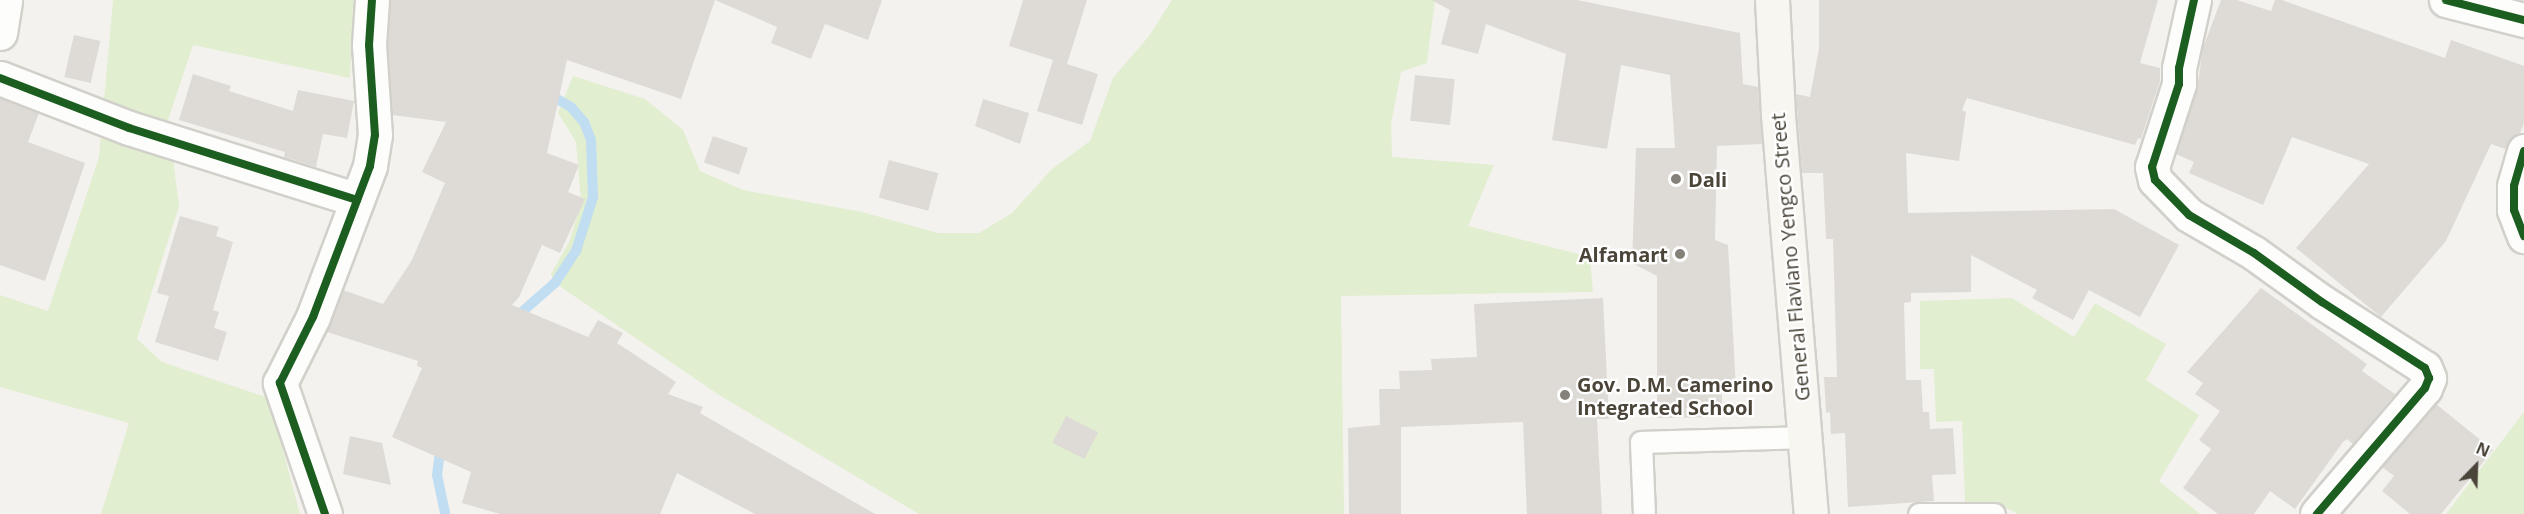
<!DOCTYPE html>
<html>
<head>
<meta charset="utf-8">
<style>
	body { margin:0 }
	#map { position:relative; width:2524px; height:514px; overflow:hidden; background:#f4f2ee; font-family:"Open Sans",sans-serif }
	div>[style] { position:absolute }
	[style*='--x'] { left:calc(var(--x)*1px); top:calc(var(--y)*1px); width:calc(var(--w)*1px); rotate:calc(var(--a)*1deg) }
	.green>* { inset:0; background:#e1eecf }
	.stream>* { height:10px; margin:-5px; padding:0 5px; transform-origin:5px; border-radius:5px; background:#c0ddf1 }
	.building>* { inset:0; background:#dedbd6; transform-origin:0 0 }
	.roads { filter:drop-shadow(2px 0 #d2d0cb) drop-shadow(-2px 0 #d2d0cb) drop-shadow(0 2px #d2d0cb) drop-shadow(0 -2px #d2d0cb) }
	.service>* { height:21px; margin:-10.5px; padding:0 10.5px; transform-origin:10.5px; border-radius:10.5px; background:#fdfdfc }
	.minor>* { height:33px; margin:-16.5px; padding:0 16.5px; transform-origin:16.5px; border-radius:16.5px; background:#fdfdfc }
	.tertiary>* { height:33px; margin:-16.5px; padding:0 16.5px; transform-origin:16.5px; border-radius:16.5px; background:#fdfdfc }
	.secondary>* { height:33px; margin:-16.5px; padding:0 16.5px; transform-origin:16.5px; border-radius:16.5px; background:#f7f6f1 }
	.cycleway>* { height:8px; margin:-4px; padding:0 4px; transform-origin:4px; border-radius:4px; background:#1b5e20 }
	.dots>* { width:16px; height:16px; translate:-50% -50%; box-sizing:border-box; border:3px solid #fff; border-radius:50% }
	span { translate:-50% -50%; white-space:nowrap; text-align:center; line-height:1.15; -webkit-text-stroke:4.5px #fff; paint-order:stroke }
	.poi-label { font-size:20px; color:#4b4439; font-weight:700 }
	.left { translate:0 -50%; text-align:left }
	.right { translate:-100% -50%; text-align:right }
	.street-label { font-size:20px; color:#4b4439 }
	.north { position:absolute; left:2446px; top:436px; width:60px; height:60px; -webkit-text-stroke:4px #fff; paint-order:stroke; rotate:23deg; font-size:16px; font-weight:700; line-height:24px; text-align:center; color:#4b4439 }
	.north::after { content:''; display:block; margin:auto; width:21px; height:27px; background:#4b4439; clip-path:polygon(50% 0,100% 100%,50% 72%,0 100%) }
</style>
</head>
<body>
<div id="map">
	<div class="green">
		<i style="clip-path:polygon(113px 0,354px 0,350px 78px,193px 45px,168px 120px,179px 206px,137px 339px,162px 362px,269px 398px,300px 514px,101px 514px,129px 423px,0 387px,0 295px,48px 311px,99px 157px)"></i>
		<i style="clip-path:polygon(1172px 0,1435px 0,1427px 63px,1401px 72px,1391px 124px,1392px 157px,1494px 165px,1468px 226px,1590px 257px,1593px 292px,1341px 296px,1344px 514px,919px 514px,719px 395px,555px 283px,551px 274px,570px 240px,581px 202px,576px 142px,558px 113px,573px 76px,645px 99px,683px 130px,700px 171px,743px 190px,862px 212px,938px 233px,979px 233px,1012px 213px,1052px 169px,1090px 141px,1113px 78px,1149px 36px)"></i>
		<i style="clip-path:polygon(2012px 298px,2074px 337px,2095px 303px,2166px 344px,2146px 380px,2199px 415px,2159px 481px,2200px 514px,2018px 514px,1997px 503px,1965px 502px,1962px 421px,1936px 422px,1934px 369px,1920px 369px,1920px 301px)"></i>
		<i style="clip-path:polygon(2524px 412px,2524px 514px,2446px 514px)"></i>
	</div>
	<div class="stream">
		<i style="--x:515;--y:318;--w:53;--a:-41.2"></i>
		<i style="--x:555;--y:283;--w:38;--a:-57"></i>
		<i style="--x:576;--y:251;--w:57;--a:-72.5"></i>
		<i style="--x:593;--y:197;--w:57;--a:-92"></i>
		<i style="--x:591;--y:140;--w:19;--a:-111"></i>
		<i style="--x:584;--y:122;--w:20;--a:-131"></i>
		<i style="--x:571;--y:107;--w:28;--a:-150"></i>
		<i style="--x:441;--y:443;--w:32;--a:97"></i>
		<i style="--x:437;--y:475;--w:40;--a:78"></i>
	</div>
	<div class="building">
		<i style="clip-path:polygon(391px 0,882px 0,868px 40px,825px 24px,811px 59px,771px 43px,777px 27px,715px 0,681px 99px,567px 60px,547px 153px,579px 165px,568px 192px,585px 199px,560px 253px,542px 245px,519px 297px,512px 305px,588px 337px,598px 320px,623px 333px,617px 343px,676px 382px,668px 394px,703px 407px,700px 413px,875px 514px,755px 514px,677px 473px,660px 514px,500px 514px,462px 503px,471px 472px,392px 437px,422px 368px,417px 366px,418px 361px,327px 332px,343px 290px,383px 304px,412px 260px,445px 183px,422px 172px,446px 122px,392px 115px,388px 45px)"></i>
		<i style="clip-path:polygon(1023px 0,1087px 0,1067px 64px,1098px 74px,1082px 125px,1037px 111px,1053px 60px,1009px 46px)"></i>
		<i style="clip-path:polygon(1431px 0,1577px 0,1740px 33px,1743px 84px,1758px 87px,1762px 144px,1717px 146px,1715px 240px,1728px 245px,1736px 388px,1722px 389px,1722px 417px,1657px 418px,1657px 276px,1632px 263px,1636px 148px,1675px 148px,1670px 75px,1621px 65px,1607px 149px,1552px 140px,1566px 54px,1486px 24px,1478px 54px,1441px 44px,1450px 10px)"></i>
		<i style="clip-path:polygon(1819px 0,2158px 0,2140px 63px,2160px 68px,2160px 81px,2141px 139px,2138px 138px,2135px 145px,1967px 98px,1962px 110px,1966px 112px,1959px 161px,1906px 153px,1908px 213px,2114px 209px,2179px 245px,2140px 317px,2089px 290px,2073px 320px,2032px 298px,2037px 290px,1971px 255px,1971px 292px,1911px 293px,1911px 302px,1904px 303px,1906px 380px,1921px 380px,1923px 412px,1929px 412px,1930px 429px,1953px 428px,1956px 474px,1932px 475px,1934px 501px,1848px 507px,1845px 433px,1831px 434px,1830px 412px,1826px 413px,1824px 377px,1837px 377px,1833px 239px,1826px 239px,1823px 173px,1802px 173px,1796px 94px,1810px 97px,1819px 48px)"></i>
		<i style="clip-path:polygon(2221px 0,2237px 0,2271px 11px,2275px 0,2282px 0,2445px 58px,2451px 40px,2524px 66px,2524px 123px,2520px 133px,2511px 138px,2505px 149px,2491px 144px,2446px 241px,2381px 317px,2296px 248px,2369px 164px,2292px 137px,2263px 205px,2189px 173px,2194px 162px,2176px 154px,2197px 89px,2203px 48px)"></i>
		<i style="left:74px;top:35px;width:27px;height:43px;rotate:13deg"></i>
		<i style="clip-path:polygon(193px 74px,231px 86px,229px 91px,293px 111px,298px 90px,354px 101px,347px 138px,323px 134px,316px 167px,284px 157px,285px 152px,179px 120px)"></i>
		<i style="left:1415px;top:75px;width:40px;height:46px;rotate:6deg"></i>
		<i style="clip-path:polygon(0 98px,39px 113px,28px 142px,85px 163px,45px 281px,0 265px)"></i>
		<i style="clip-path:polygon(983px 99px,1029px 113px,1020px 144px,975px 126px)"></i>
		<i style="left:713px;top:136px;width:37px;height:28px;rotate:19deg"></i>
		<i style="left:889px;top:160px;width:51px;height:39px;rotate:15deg"></i>
		<i style="clip-path:polygon(180px 216px,219px 227px,216px 236px,233px 242px,213px 310px,219px 312px,214px 328px,227px 332px,218px 361px,155px 342px,169px 296px,157px 293px)"></i>
		<i style="clip-path:polygon(2261px 288px,2367px 364px,2362px 371px,2395px 394px,2353px 444px,2347px 439px,2343px 442px,2295px 509px,2270px 491px,2254px 514px,2218px 514px,2183px 488px,2211px 449px,2199px 440px,2220px 411px,2195px 394px,2203px 383px,2187px 372px)"></i>
		<i style="clip-path:polygon(1603px 298px,1609px 419px,1597px 419px,1602px 514px,1527px 514px,1523px 422px,1401px 427px,1401px 514px,1349px 514px,1348px 428px,1380px 425px,1379px 389px,1400px 389px,1399px 371px,1432px 370px,1431px 359px,1477px 357px,1474px 304px)"></i>
		<i style="clip-path:polygon(2436px 404px,2493px 450px,2441px 514px,2410px 514px,2382px 491px,2394px 476px,2382px 467px)"></i>
		<i style="left:1066px;top:416px;width:36px;height:30px;rotate:27deg"></i>
		<i style="clip-path:polygon(350px 436px,382px 443px,391px 485px,343px 474px)"></i>
	</div>
	<div class="roads">
		<div class="service">
			<i style="--x:1644;--y:514;--w:72;--a:-92.4"></i>
			<i style="--x:1641;--y:442;--w:164;--a:-1.7"></i>
			<i style="--x:1919;--y:514;--w:75;--a:0"></i>
		</div>
		<div class="minor">
			<i style="--x:2194;--y:0;--w:70;--a:102.4"></i>
			<i style="--x:2179;--y:68;--w:16;--a:90"></i>
			<i style="--x:2179;--y:84;--w:87;--a:108"></i>
			<i style="--x:2152;--y:167;--w:13;--a:77"></i>
			<i style="--x:2155;--y:180;--w:49;--a:45.8"></i>
			<i style="--x:2189;--y:215;--w:75;--a:30.3"></i>
			<i style="--x:2254;--y:253;--w:84;--a:35.8"></i>
			<i style="--x:2322;--y:302;--w:122;--a:32.7"></i>
			<i style="--x:2425;--y:368;--w:11;--a:68"></i>
			<i style="--x:2429;--y:378;--w:11;--a:112"></i>
			<i style="--x:2425;--y:388;--w:166;--a:130.6"></i>
			<i style="--x:0;--y:33;--w:33;--a:-81"></i>
			<i style="--x:0;--y:78;--w:138;--a:21.2"></i>
			<i style="--x:129;--y:128;--w:239;--a:17.5"></i>
			<i style="--x:2524;--y:151;--w:36;--a:106"></i>
			<i style="--x:2514;--y:186;--w:24;--a:90"></i>
			<i style="--x:2514;--y:210;--w:28;--a:69"></i>
			<i style="--x:325;--y:514;--w:139;--a:-109"></i>
			<i style="--x:280;--y:383;--w:74;--a:-63.4"></i>
			<i style="--x:313;--y:317;--w:161;--a:-69.3"></i>
			<i style="--x:370;--y:166;--w:31;--a:-81"></i>
			<i style="--x:375;--y:135;--w:90;--a:-93.8"></i>
			<i style="--x:369;--y:45;--w:45;--a:-86.2"></i>
		</div>
		<div class="tertiary">
			<i style="--x:2446;--y:0;--w:81;--a:14.4"></i>
		</div>
		<div class="secondary">
			<i style="--x:1772;--y:0;--w:115;--a:87"></i>
			<i style="--x:1778;--y:115;--w:400;--a:85.3"></i>
		</div>
	</div>
	<div class="cycleway">
		<i style="--x:2194;--y:0;--w:70;--a:102.4"></i>
		<i style="--x:2179;--y:68;--w:16;--a:90"></i>
		<i style="--x:2179;--y:84;--w:87;--a:108"></i>
		<i style="--x:2152;--y:167;--w:13;--a:77"></i>
		<i style="--x:2155;--y:180;--w:49;--a:45.8"></i>
		<i style="--x:2189;--y:215;--w:75;--a:30.3"></i>
		<i style="--x:2254;--y:253;--w:84;--a:35.8"></i>
		<i style="--x:2322;--y:302;--w:122;--a:32.7"></i>
		<i style="--x:2425;--y:368;--w:11;--a:68"></i>
		<i style="--x:2429;--y:378;--w:11;--a:112"></i>
		<i style="--x:2425;--y:388;--w:166;--a:130.6"></i>
		<i style="--x:2446;--y:0;--w:81;--a:14.4"></i>
		<i style="--x:0;--y:78;--w:138;--a:21.2"></i>
		<i style="--x:129;--y:128;--w:239;--a:17.5"></i>
		<i style="--x:2524;--y:151;--w:36;--a:106"></i>
		<i style="--x:2514;--y:186;--w:24;--a:90"></i>
		<i style="--x:2514;--y:210;--w:28;--a:69"></i>
		<i style="--x:325;--y:514;--w:139;--a:-109"></i>
		<i style="--x:280;--y:383;--w:74;--a:-63.4"></i>
		<i style="--x:313;--y:317;--w:161;--a:-69.3"></i>
		<i style="--x:370;--y:166;--w:31;--a:-81"></i>
		<i style="--x:375;--y:135;--w:90;--a:-93.8"></i>
		<i style="--x:369;--y:45;--w:45;--a:-86.2"></i>
	</div>
	<div class="dots">
		<i style="left:1676px;top:179px;background:#868178"></i>
		<i style="left:1680px;top:254px;background:#868178"></i>
		<i style="left:1565px;top:395px;background:#868178"></i>
	</div>
	<div class="poi-label">
		<span class="left" style="left:1688px;top:179px">Dali</span>
		<span class="right" style="left:1668px;top:254px">Alfamart</span>
		<span class="left" style="left:1577px;top:396px">Gov. D.M. Camerino<br>Integrated School</span>
	</div>
	<div class="street-label">
		<span style="left:1790px;top:257px;rotate:-95deg">General Flaviano Yengco Street</span>
	</div>
	<div class="north">N</div>
</div>
</body>
</html>
